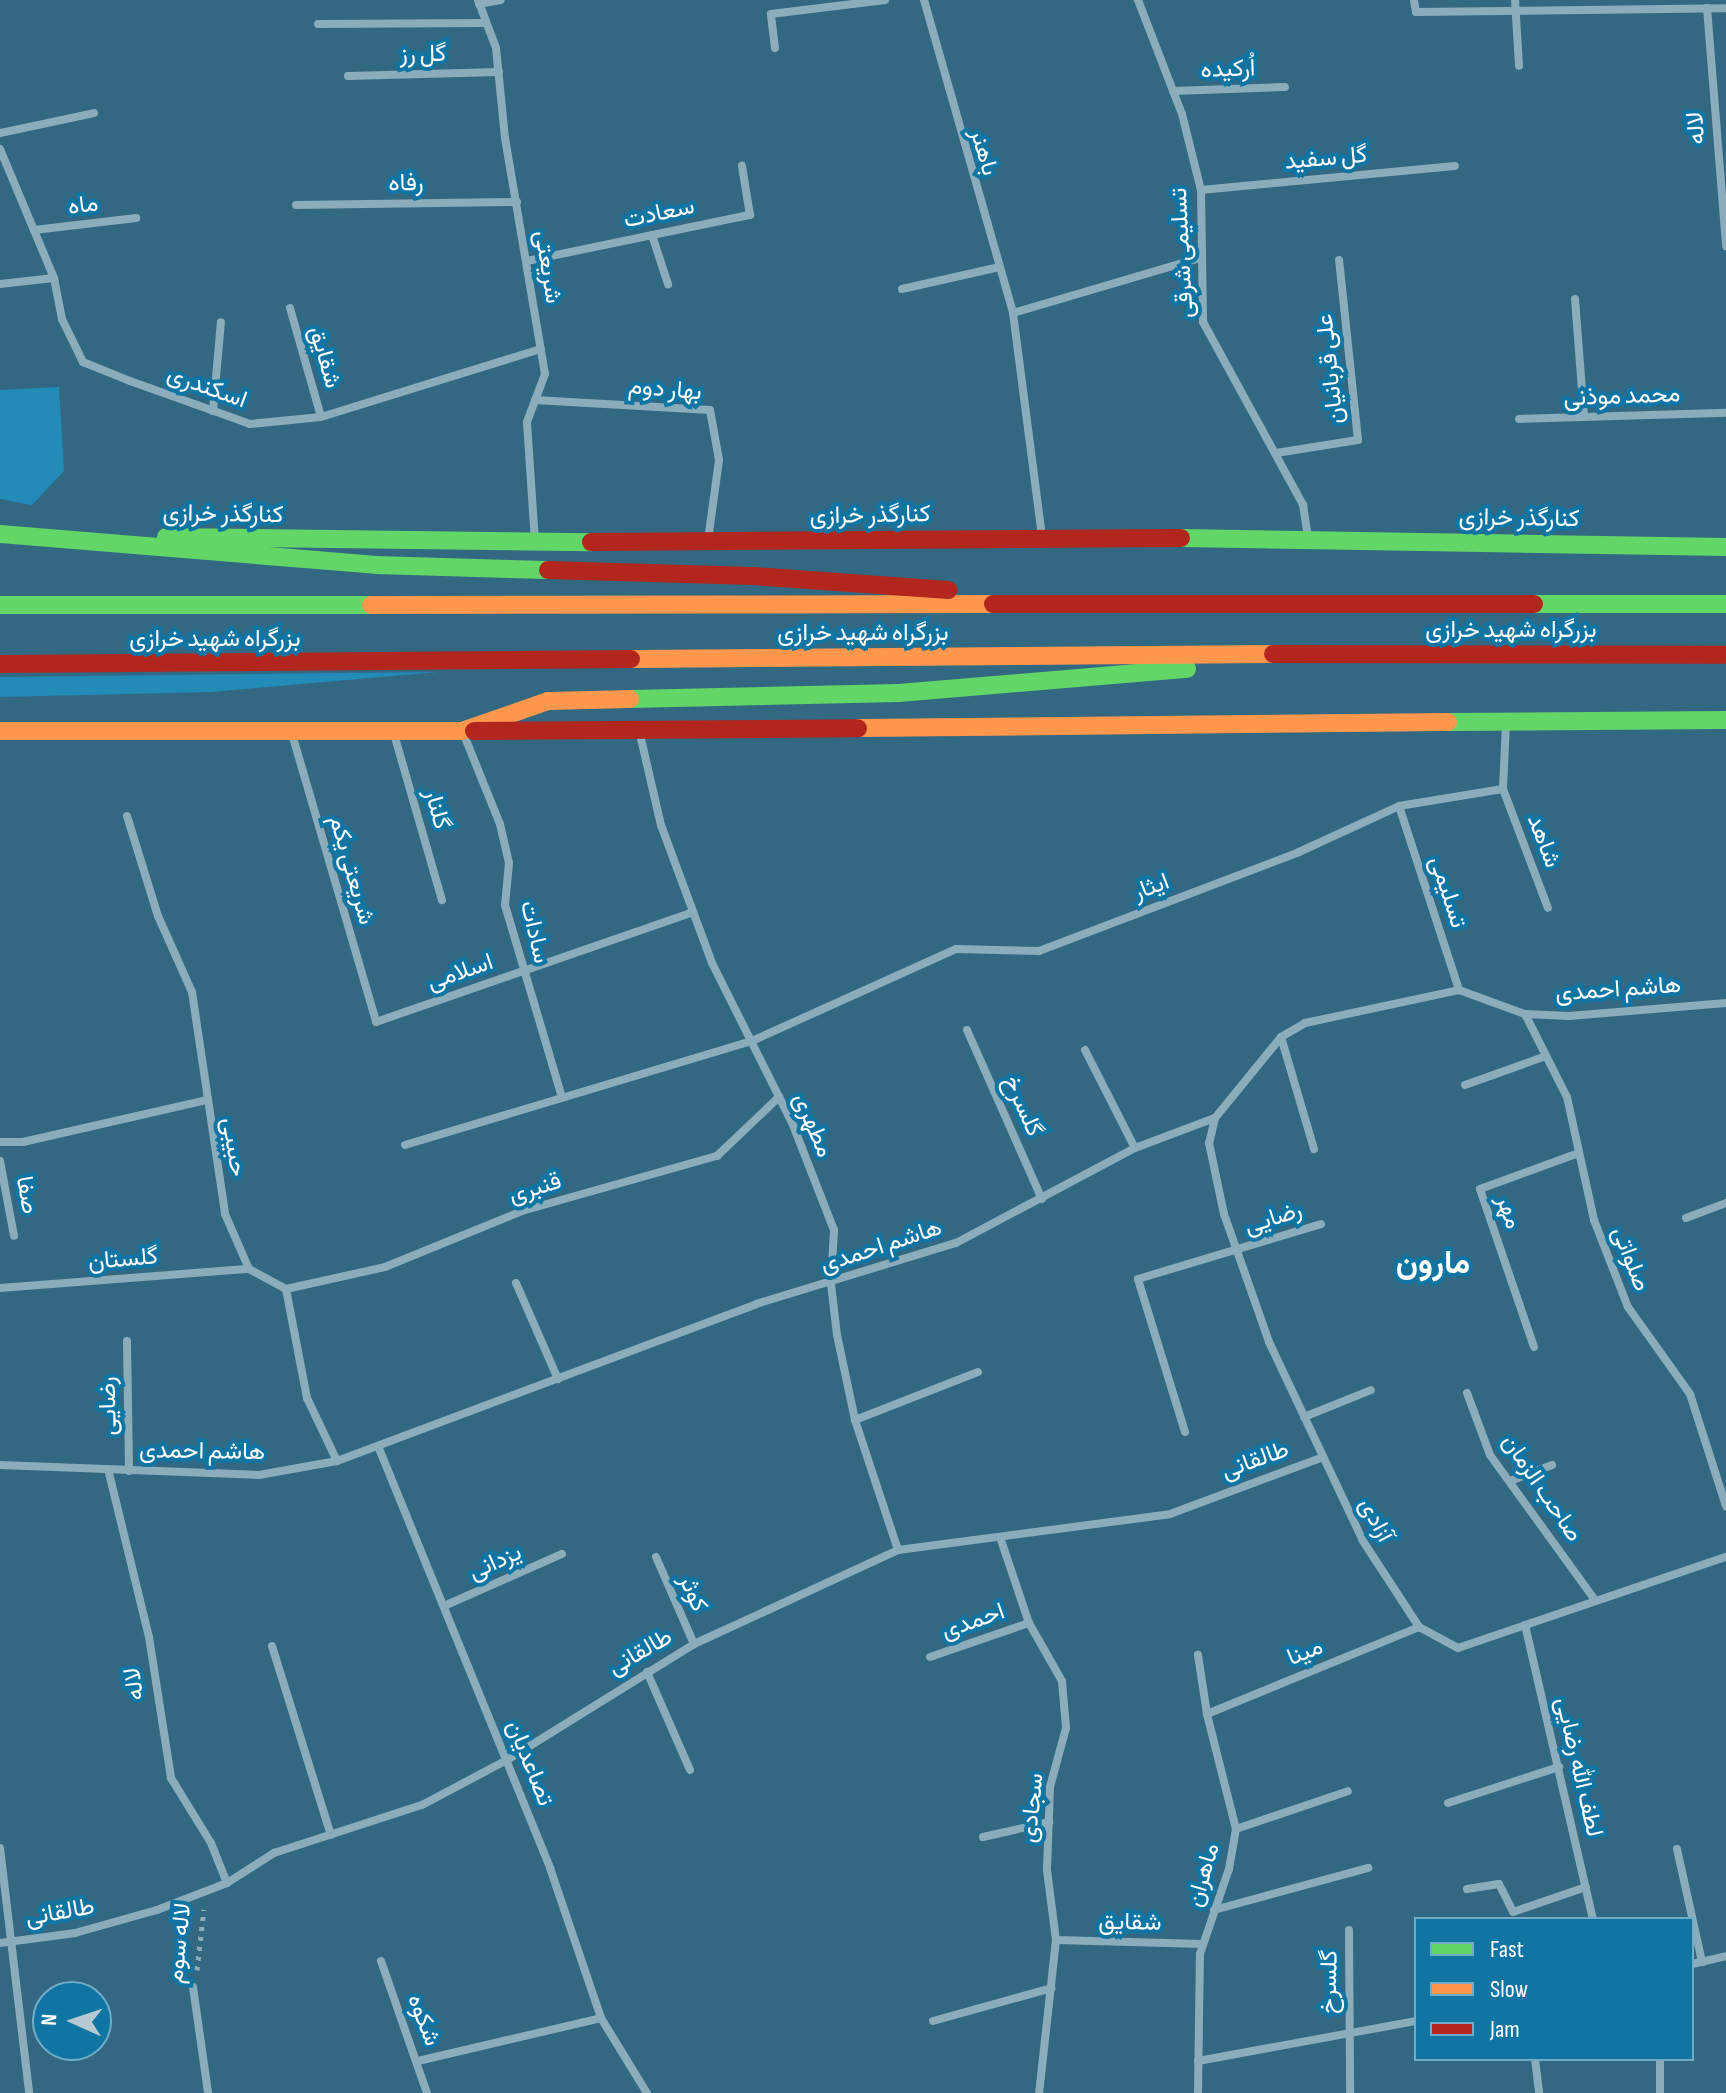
<!DOCTYPE html>
<html>
<head>
<meta charset="utf-8">
<style>
	body { margin:0 }
	#map { position:relative; width:1726px; height:2093px; overflow:hidden; background:#326882; font-family:"Sofia Sans Condensed",Vazirmatn,sans-serif }
	div>[style] { position:absolute }
	[style*='--x'] { left:calc(var(--x)*1px); top:calc(var(--y)*1px); width:calc(var(--w)*1px); rotate:calc(var(--a)*1deg) }
	.green>* { inset:0; background:#228bb8 }
	.path>* { height:5px; margin-top:-2.5px; transform-origin:0; background:repeating-linear-gradient(90deg,#8bacba 0 4px,transparent 0 10px) }
	.street>* { height:8px; margin:-4px; padding:0 4px; transform-origin:4px; border-radius:4px; background:#8bacba }
	.fast>* { height:18px; margin:-9px; padding:0 9px; transform-origin:9px; border-radius:9px; background:#63d668 }
	.slow>* { height:18px; margin:-9px; padding:0 9px; transform-origin:9px; border-radius:9px; background:#ff974d }
	.jam>* { height:18px; margin:-9px; padding:0 9px; transform-origin:9px; border-radius:9px; background:#b3261e }
	span { translate:-50% -50%; white-space:nowrap; text-align:center; line-height:1.15; -webkit-text-stroke:8px #1175a3; paint-order:stroke }
	.street-label { font-size:24px; color:#fff }
	.district-label { font-size:32px; color:#fff; font-weight:700 }
	.legend { position:absolute; left:1414px; top:1917px; width:280px; height:144px; box-sizing:border-box; background:#1175a3; border:2px solid #70acc8; margin:0; padding:10px 14px; list-style:none; font-size:24px; color:#fff }
	.legend li { display:flex; align-items:center; gap:16px; height:40px }
	.legend b { width:40px; border:2px solid #70acc8 }
	.north { position:absolute; left:32px; top:1981px; width:80px; height:80px; box-sizing:border-box; background:#1175a3; border:2px solid #70acc8; border-radius:50%; rotate:273deg; font-size:22px; font-weight:700; line-height:32px; text-align:center; color:#fff }
	.north::after { content:''; display:block; margin:auto; width:28px; height:36px; background:#b7cad3; clip-path:polygon(50% 0,100% 100%,50% 72%,0 100%) }
</style>
</head>
<body>
<div id="map">
	<div class="green">
		<i style="clip-path:polygon(59px 387px,64px 471px,32px 505px,0 499px,0 390px)"></i>
		<i style="clip-path:polygon(438px 672px,211px 692px,0 697px,0 677px)"></i>
	</div>
	<div class="path">
		<i style="--x:197;--y:1970;--w:61;--a:-83.5"></i>
	</div>
	<div class="street">
		<i style="--x:478;--y:0;--w:51;--a:69.4"></i>
		<i style="--x:496;--y:48;--w:90;--a:84.3"></i>
		<i style="--x:505;--y:138;--w:239;--a:80.4"></i>
		<i style="--x:545;--y:374;--w:51;--a:110.6"></i>
		<i style="--x:527;--y:422;--w:119;--a:86.2"></i>
		<i style="--x:924;--y:0;--w:325;--a:74.1"></i>
		<i style="--x:1013;--y:313;--w:225;--a:82.6"></i>
		<i style="--x:1138;--y:0;--w:122;--a:68.9"></i>
		<i style="--x:1182;--y:114;--w:78;--a:76"></i>
		<i style="--x:1201;--y:190;--w:132;--a:89.1"></i>
		<i style="--x:1203;--y:322;--w:209;--a:61.3"></i>
		<i style="--x:1303;--y:505;--w:32;--a:81"></i>
		<i style="--x:1414;--y:0;--w:12;--a:81"></i>
		<i style="--x:1416;--y:12;--w:310;--a:-0.7"></i>
		<i style="--x:1515;--y:0;--w:66;--a:86.5"></i>
		<i style="--x:479;--y:4;--w:22;--a:-10"></i>
		<i style="--x:1707;--y:8;--w:239;--a:85.4"></i>
		<i style="--x:318;--y:24;--w:168;--a:-0.3"></i>
		<i style="--x:775;--y:48;--w:34;--a:-97"></i>
		<i style="--x:771;--y:14;--w:115;--a:-7"></i>
		<i style="--x:348;--y:76;--w:151;--a:-1.5"></i>
		<i style="--x:1173;--y:91;--w:112;--a:-2"></i>
		<i style="--x:0;--y:133;--w:96;--a:-12"></i>
		<i style="--x:0;--y:149;--w:140;--a:67.3"></i>
		<i style="--x:54;--y:278;--w:42;--a:79"></i>
		<i style="--x:62;--y:319;--w:48;--a:64"></i>
		<i style="--x:83;--y:362;--w:51;--a:22"></i>
		<i style="--x:130;--y:381;--w:127;--a:19.7"></i>
		<i style="--x:250;--y:424;--w:71;--a:-5.6"></i>
		<i style="--x:321;--y:417;--w:230;--a:-17.2"></i>
		<i style="--x:1201;--y:190;--w:255;--a:-5.4"></i>
		<i style="--x:296;--y:205;--w:221;--a:-0.8"></i>
		<i style="--x:34;--y:230;--w:103;--a:-6.7"></i>
		<i style="--x:652;--y:235;--w:52;--a:71.9"></i>
		<i style="--x:527;--y:261;--w:228;--a:-11.7"></i>
		<i style="--x:750;--y:215;--w:50;--a:-99.3"></i>
		<i style="--x:0;--y:284;--w:54;--a:-6.3"></i>
		<i style="--x:902;--y:289;--w:100;--a:-12.7"></i>
		<i style="--x:1575;--y:299;--w:118;--a:85.6"></i>
		<i style="--x:290;--y:308;--w:113;--a:74.1"></i>
		<i style="--x:1013;--y:313;--w:195;--a:-16.4"></i>
		<i style="--x:535;--y:400;--w:175;--a:3.3"></i>
		<i style="--x:710;--y:410;--w:51;--a:79.8"></i>
		<i style="--x:719;--y:460;--w:81;--a:97.8"></i>
		<i style="--x:213;--y:411;--w:89;--a:-84.9"></i>
		<i style="--x:1519;--y:419;--w:207;--a:-1.7"></i>
		<i style="--x:1276;--y:453;--w:83;--a:-9"></i>
		<i style="--x:1358;--y:440;--w:181;--a:-96"></i>
		<i style="--x:639;--y:730;--w:98;--a:77"></i>
		<i style="--x:661;--y:825;--w:147;--a:69.7"></i>
		<i style="--x:712;--y:963;--w:181;--a:63.4"></i>
		<i style="--x:793;--y:1125;--w:113;--a:68.7"></i>
		<i style="--x:834;--y:1230;--w:54;--a:93.2"></i>
		<i style="--x:831;--y:1284;--w:51;--a:83.3"></i>
		<i style="--x:837;--y:1335;--w:87;--a:78"></i>
		<i style="--x:855;--y:1420;--w:137;--a:71.7"></i>
		<i style="--x:292;--y:734;--w:300;--a:73.7"></i>
		<i style="--x:376;--y:1022;--w:336;--a:-19.1"></i>
		<i style="--x:394;--y:734;--w:173;--a:73.9"></i>
		<i style="--x:464;--y:735;--w:96;--a:68"></i>
		<i style="--x:500;--y:824;--w:40;--a:77"></i>
		<i style="--x:509;--y:863;--w:42;--a:95.4"></i>
		<i style="--x:505;--y:905;--w:201;--a:73.5"></i>
		<i style="--x:1503;--y:789;--w:127;--a:69.3"></i>
		<i style="--x:1399;--y:806;--w:194;--a:71.9"></i>
		<i style="--x:127;--y:816;--w:105;--a:72.8"></i>
		<i style="--x:158;--y:916;--w:83;--a:65.9"></i>
		<i style="--x:192;--y:992;--w:224;--a:81.5"></i>
		<i style="--x:225;--y:1214;--w:60;--a:66.4"></i>
		<i style="--x:249;--y:1269;--w:42;--a:28.4"></i>
		<i style="--x:286;--y:1289;--w:111;--a:79.1"></i>
		<i style="--x:307;--y:1398;--w:70;--a:64.5"></i>
		<i style="--x:1525;--y:1014;--w:93;--a:63.2"></i>
		<i style="--x:1567;--y:1097;--w:126;--a:77.6"></i>
		<i style="--x:1594;--y:1220;--w:93;--a:68.7"></i>
		<i style="--x:1628;--y:1307;--w:107;--a:54.5"></i>
		<i style="--x:1690;--y:1394;--w:118;--a:72.2"></i>
		<i style="--x:967;--y:1030;--w:185;--a:66.1"></i>
		<i style="--x:1281;--y:1037;--w:117;--a:73.6"></i>
		<i style="--x:1085;--y:1050;--w:110;--a:63"></i>
		<i style="--x:1465;--y:1085;--w:86;--a:-19.7"></i>
		<i style="--x:1215;--y:1118;--w:26;--a:103"></i>
		<i style="--x:1209;--y:1143;--w:73;--a:78.1"></i>
		<i style="--x:1224;--y:1214;--w:136;--a:70.6"></i>
		<i style="--x:1269;--y:1342;--w:220;--a:64.7"></i>
		<i style="--x:1363;--y:1541;--w:103;--a:56.9"></i>
		<i style="--x:1419;--y:1627;--w:44;--a:28.3"></i>
		<i style="--x:1458;--y:1648;--w:283;--a:-18.8"></i>
		<i style="--x:0;--y:1142;--w:23;--a:0"></i>
		<i style="--x:23;--y:1142;--w:188;--a:-12.9"></i>
		<i style="--x:405;--y:1145;--w:362;--a:-16.7"></i>
		<i style="--x:752;--y:1041;--w:224;--a:-24.3"></i>
		<i style="--x:956;--y:949;--w:83;--a:1.4"></i>
		<i style="--x:1039;--y:951;--w:278;--a:-20.8"></i>
		<i style="--x:1299;--y:852;--w:110;--a:-24.7"></i>
		<i style="--x:1399;--y:806;--w:105;--a:-9.3"></i>
		<i style="--x:1503;--y:789;--w:67;--a:-87.4"></i>
		<i style="--x:0;--y:1161;--w:76;--a:79.4"></i>
		<i style="--x:1686;--y:1218;--w:43;--a:-20.6"></i>
		<i style="--x:516;--y:1283;--w:105;--a:66.4"></i>
		<i style="--x:0;--y:1288;--w:250;--a:-4.4"></i>
		<i style="--x:286;--y:1289;--w:101;--a:-12.5"></i>
		<i style="--x:385;--y:1267;--w:148;--a:-22.2"></i>
		<i style="--x:522;--y:1211;--w:203;--a:-15.8"></i>
		<i style="--x:717;--y:1156;--w:86;--a:-43.6"></i>
		<i style="--x:127;--y:1341;--w:130;--a:89.1"></i>
		<i style="--x:1534;--y:1347;--w:167;--a:-108.9"></i>
		<i style="--x:1480;--y:1189;--w:105;--a:-20"></i>
		<i style="--x:1467;--y:1393;--w:66;--a:69.6"></i>
		<i style="--x:1490;--y:1455;--w:179;--a:54.1"></i>
		<i style="--x:1304;--y:1417;--w:72;--a:-21.9"></i>
		<i style="--x:855;--y:1420;--w:132;--a:-21.3"></i>
		<i style="--x:1185;--y:1432;--w:160;--a:-107.1"></i>
		<i style="--x:1138;--y:1279;--w:191;--a:-16.7"></i>
		<i style="--x:378;--y:1446;--w:456;--a:67.8"></i>
		<i style="--x:550;--y:1868;--w:158;--a:71.2"></i>
		<i style="--x:601;--y:2018;--w:88;--a:58.5"></i>
		<i style="--x:0;--y:1465;--w:259;--a:2.2"></i>
		<i style="--x:259;--y:1475;--w:79;--a:-10.2"></i>
		<i style="--x:337;--y:1461;--w:447;--a:-20.5"></i>
		<i style="--x:756;--y:1304;--w:209;--a:-17"></i>
		<i style="--x:956;--y:1243;--w:203;--a:-28"></i>
		<i style="--x:1135;--y:1148;--w:85;--a:-20.6"></i>
		<i style="--x:1215;--y:1118;--w:104;--a:-50.8"></i>
		<i style="--x:1281;--y:1037;--w:28;--a:-30"></i>
		<i style="--x:1305;--y:1023;--w:157;--a:-12.1"></i>
		<i style="--x:1459;--y:990;--w:70;--a:20"></i>
		<i style="--x:1525;--y:1014;--w:44;--a:2.6"></i>
		<i style="--x:1569;--y:1016;--w:158;--a:-4.7"></i>
		<i style="--x:108;--y:1469;--w:173;--a:76.3"></i>
		<i style="--x:149;--y:1637;--w:143;--a:81.1"></i>
		<i style="--x:171;--y:1778;--w:76;--a:58.4"></i>
		<i style="--x:211;--y:1843;--w:43;--a:68.2"></i>
		<i style="--x:1510;--y:1481;--w:45;--a:-20.9"></i>
		<i style="--x:1001;--y:1540;--w:88;--a:71.4"></i>
		<i style="--x:1029;--y:1623;--w:67;--a:60.4"></i>
		<i style="--x:1062;--y:1681;--w:47;--a:85.1"></i>
		<i style="--x:1066;--y:1728;--w:61;--a:105.2"></i>
		<i style="--x:1050;--y:1787;--w:83;--a:92.1"></i>
		<i style="--x:1047;--y:1870;--w:71;--a:82.7"></i>
		<i style="--x:1056;--y:1940;--w:154;--a:96.3"></i>
		<i style="--x:656;--y:1557;--w:95;--a:66.4"></i>
		<i style="--x:444;--y:1606;--w:129;--a:-23.8"></i>
		<i style="--x:1525;--y:1625;--w:302;--a:77"></i>
		<i style="--x:272;--y:1646;--w:198;--a:72.7"></i>
		<i style="--x:930;--y:1657;--w:105;--a:-19"></i>
		<i style="--x:647;--y:1672;--w:107;--a:66.3"></i>
		<i style="--x:1207;--y:1714;--w:229;--a:-22.3"></i>
		<i style="--x:1448;--y:1803;--w:117;--a:-18"></i>
		<i style="--x:1236;--y:1829;--w:118;--a:-18.7"></i>
		<i style="--x:983;--y:1837;--w:68;--a:-12.8"></i>
		<i style="--x:0;--y:1848;--w:247;--a:83.2"></i>
		<i style="--x:1677;--y:1849;--w:116;--a:77.5"></i>
		<i style="--x:1467;--y:1889;--w:32;--a:-9"></i>
		<i style="--x:1499;--y:1884;--w:31;--a:63"></i>
		<i style="--x:1513;--y:1912;--w:77;--a:-18.9"></i>
		<i style="--x:1214;--y:1910;--w:160;--a:-15.3"></i>
		<i style="--x:1349;--y:1930;--w:163;--a:89.6"></i>
		<i style="--x:1056;--y:1940;--w:147;--a:1.6"></i>
		<i style="--x:0;--y:1943;--w:76;--a:-7.6"></i>
		<i style="--x:75;--y:1933;--w:85;--a:-15.7"></i>
		<i style="--x:157;--y:1910;--w:75;--a:-21.1"></i>
		<i style="--x:227;--y:1883;--w:56;--a:-32.6"></i>
		<i style="--x:274;--y:1853;--w:156;--a:-18"></i>
		<i style="--x:422;--y:1805;--w:96;--a:-27.9"></i>
		<i style="--x:507;--y:1760;--w:220;--a:-31.8"></i>
		<i style="--x:694;--y:1644;--w:225;--a:-24.7"></i>
		<i style="--x:898;--y:1550;--w:274;--a:-7.5"></i>
		<i style="--x:1170;--y:1514;--w:163;--a:-20.4"></i>
		<i style="--x:381;--y:1961;--w:140;--a:70.8"></i>
		<i style="--x:1692;--y:1964;--w:35;--a:-13"></i>
		<i style="--x:193;--y:1987;--w:107;--a:81.9"></i>
		<i style="--x:933;--y:2021;--w:123;--a:-15.5"></i>
		<i style="--x:1535;--y:2059;--w:34;--a:83"></i>
		<i style="--x:418;--y:2061;--w:188;--a:-13.2"></i>
		<i style="--x:1198;--y:2061;--w:222;--a:-10.4"></i>
		<i style="--x:1198;--y:2093;--w:139;--a:-89.2"></i>
		<i style="--x:1200;--y:1954;--w:90;--a:-71.2"></i>
		<i style="--x:1229;--y:1869;--w:41;--a:-80.1"></i>
		<i style="--x:1236;--y:1829;--w:119;--a:-104.2"></i>
		<i style="--x:1207;--y:1714;--w:60;--a:-98.7"></i>
		<i style="--x:1660;--y:2093;--w:34;--a:-90"></i>
	</div>
	<div class="fast">
		<i style="--x:0;--y:534;--w:377;--a:4.7"></i>
		<i style="--x:376;--y:565;--w:172;--a:1.7"></i>
		<i style="--x:166;--y:537;--w:425;--a:0.7"></i>
		<i style="--x:1181;--y:538;--w:545;--a:0.95"></i>
		<i style="--x:1534;--y:604;--w:192;--a:0"></i>
		<i style="--x:0;--y:605;--w:371;--a:0"></i>
		<i style="--x:630;--y:699;--w:269;--a:-1.3"></i>
		<i style="--x:899;--y:693;--w:289;--a:-4.8"></i>
		<i style="--x:1448;--y:722;--w:278;--a:-0.4"></i>
	</div>
	<div class="slow">
		<i style="--x:371;--y:605;--w:622;--a:-0.09"></i>
		<i style="--x:631;--y:659;--w:642;--a:-0.45"></i>
		<i style="--x:858;--y:728;--w:590;--a:-0.58"></i>
		<i style="--x:0;--y:731;--w:462;--a:0"></i>
		<i style="--x:462;--y:731;--w:91;--a:-19.2"></i>
		<i style="--x:548;--y:701;--w:82;--a:-1.4"></i>
	</div>
	<div class="jam">
		<i style="--x:591;--y:542;--w:590;--a:-0.39"></i>
		<i style="--x:548;--y:570;--w:205;--a:1.7"></i>
		<i style="--x:753;--y:576;--w:196;--a:4.1"></i>
		<i style="--x:993;--y:604;--w:541;--a:0"></i>
		<i style="--x:1273;--y:654;--w:453;--a:0.1"></i>
		<i style="--x:0;--y:664;--w:631;--a:-0.45"></i>
		<i style="--x:474;--y:731;--w:384;--a:-0.4"></i>
	</div>
	<div class="street-label">
		<span style="left:423px;top:54px;rotate:-1deg">گل رز</span>
		<span style="left:1228px;top:69px;rotate:-2deg">اُرکیده</span>
		<span style="left:1696px;top:128px;rotate:-94deg">لاله</span>
		<span style="left:984px;top:152px;rotate:74deg">باهنر</span>
		<span style="left:1326px;top:158px;rotate:-5deg">گل سفید</span>
		<span style="left:406px;top:183px;rotate:-1deg">رفاه</span>
		<span style="left:83px;top:205px;rotate:-7deg">ماه</span>
		<span style="left:659px;top:213px;rotate:-12deg">سعادت</span>
		<span style="left:1182px;top:253px;rotate:-93deg">تسلیمی شرقی</span>
		<span style="left:548px;top:267px;rotate:81deg">شریعتی</span>
		<span style="left:325px;top:357px;rotate:74deg">شقایق</span>
		<span style="left:1330px;top:369px;rotate:-96deg">علی قربانیان</span>
		<span style="left:207px;top:387px;rotate:20deg">اسکندری</span>
		<span style="left:665px;top:389px;rotate:5deg">بهار دوم</span>
		<span style="left:1622px;top:396px;rotate:-2deg">محمد موذنی</span>
		<span style="left:223px;top:514px;rotate:1deg">کنارگذر خرازی</span>
		<span style="left:870px;top:515px;rotate:-1deg">کنارگذر خرازی</span>
		<span style="left:1519px;top:518px;rotate:1deg">کنارگذر خرازی</span>
		<span style="left:1511px;top:630px">بزرگراه شهید خرازی</span>
		<span style="left:863px;top:633px">بزرگراه شهید خرازی</span>
		<span style="left:215px;top:639px">بزرگراه شهید خرازی</span>
		<span style="left:437px;top:809px;rotate:74deg">گلنار</span>
		<span style="left:1544px;top:841px;rotate:69deg">شاهد</span>
		<span style="left:352px;top:870px;rotate:74deg">شریعتی یکم</span>
		<span style="left:1151px;top:887px;rotate:-21deg">ایثار</span>
		<span style="left:1448px;top:892px;rotate:72deg">تسلیمی</span>
		<span style="left:535px;top:932px;rotate:77deg">سادات</span>
		<span style="left:460px;top:972px;rotate:-19deg">اسلامی</span>
		<span style="left:1618px;top:989px;rotate:-4deg">هاشم احمدی</span>
		<span style="left:1023px;top:1106px;rotate:66deg">گلسرخ</span>
		<span style="left:813px;top:1125px;rotate:67deg">مطهری</span>
		<span style="left:234px;top:1147px;rotate:81deg">حبیبی</span>
		<span style="left:535px;top:1188px;rotate:-17deg">قنبری</span>
		<span style="left:27px;top:1195px;rotate:80deg">صفا</span>
		<span style="left:1509px;top:1212px;rotate:71deg">مهر</span>
		<span style="left:1273px;top:1218px;rotate:-18deg">رضایی</span>
		<span style="left:881px;top:1246px;rotate:-18deg">هاشم احمدی</span>
		<span style="left:123px;top:1259px;rotate:-5deg">گلستان</span>
		<span style="left:1631px;top:1259px;rotate:69deg">صلواتی</span>
		<span style="left:108px;top:1406px;rotate:-91deg">رضایی</span>
		<span style="left:202px;top:1451px;rotate:1deg">هاشم احمدی</span>
		<span style="left:1255px;top:1460px;rotate:-20deg">طالقانی</span>
		<span style="left:1542px;top:1488px;rotate:56deg">صاحب الزمان</span>
		<span style="left:1376px;top:1520px;rotate:62deg">آزادی</span>
		<span style="left:495px;top:1562px;rotate:-24deg">یزدانی</span>
		<span style="left:693px;top:1593px;rotate:66deg">کوثر</span>
		<span style="left:973px;top:1621px;rotate:-19deg">احمدی</span>
		<span style="left:640px;top:1652px;rotate:-30deg">طالقانی</span>
		<span style="left:1305px;top:1652px;rotate:-22deg">مینا</span>
		<span style="left:134px;top:1684px;rotate:-97deg">لاله</span>
		<span style="left:530px;top:1763px;rotate:68deg">تصاعدیان</span>
		<span style="left:1579px;top:1767px;rotate:77deg">لطف الله رضایی</span>
		<span style="left:1032px;top:1808px;rotate:-84deg">سجادی</span>
		<span style="left:1203px;top:1875px;rotate:-74deg">ماهران</span>
		<span style="left:60px;top:1912px;rotate:-10deg">طالقانی</span>
		<span style="left:1130px;top:1922px;rotate:1deg">شقایق</span>
		<span style="left:179px;top:1943px;rotate:-84deg">لاله سوم</span>
		<span style="left:1329px;top:1982px;rotate:-89deg">گلسرخ</span>
		<span style="left:424px;top:2020px;rotate:69deg">شکوه</span>
	</div>
	<div class="district-label">
		<span style="left:1433px;top:1264px">مارون</span>
	</div>
	<ul class="legend">
	<li><b style="height:10px;background:#63d668"></b>Fast</li>
	<li><b style="height:10px;background:#ff974d"></b>Slow</li>
	<li><b style="height:10px;background:#b3261e"></b>Jam</li>
	</ul>
	<div class="north">N</div>
</div>
</body>
</html>
